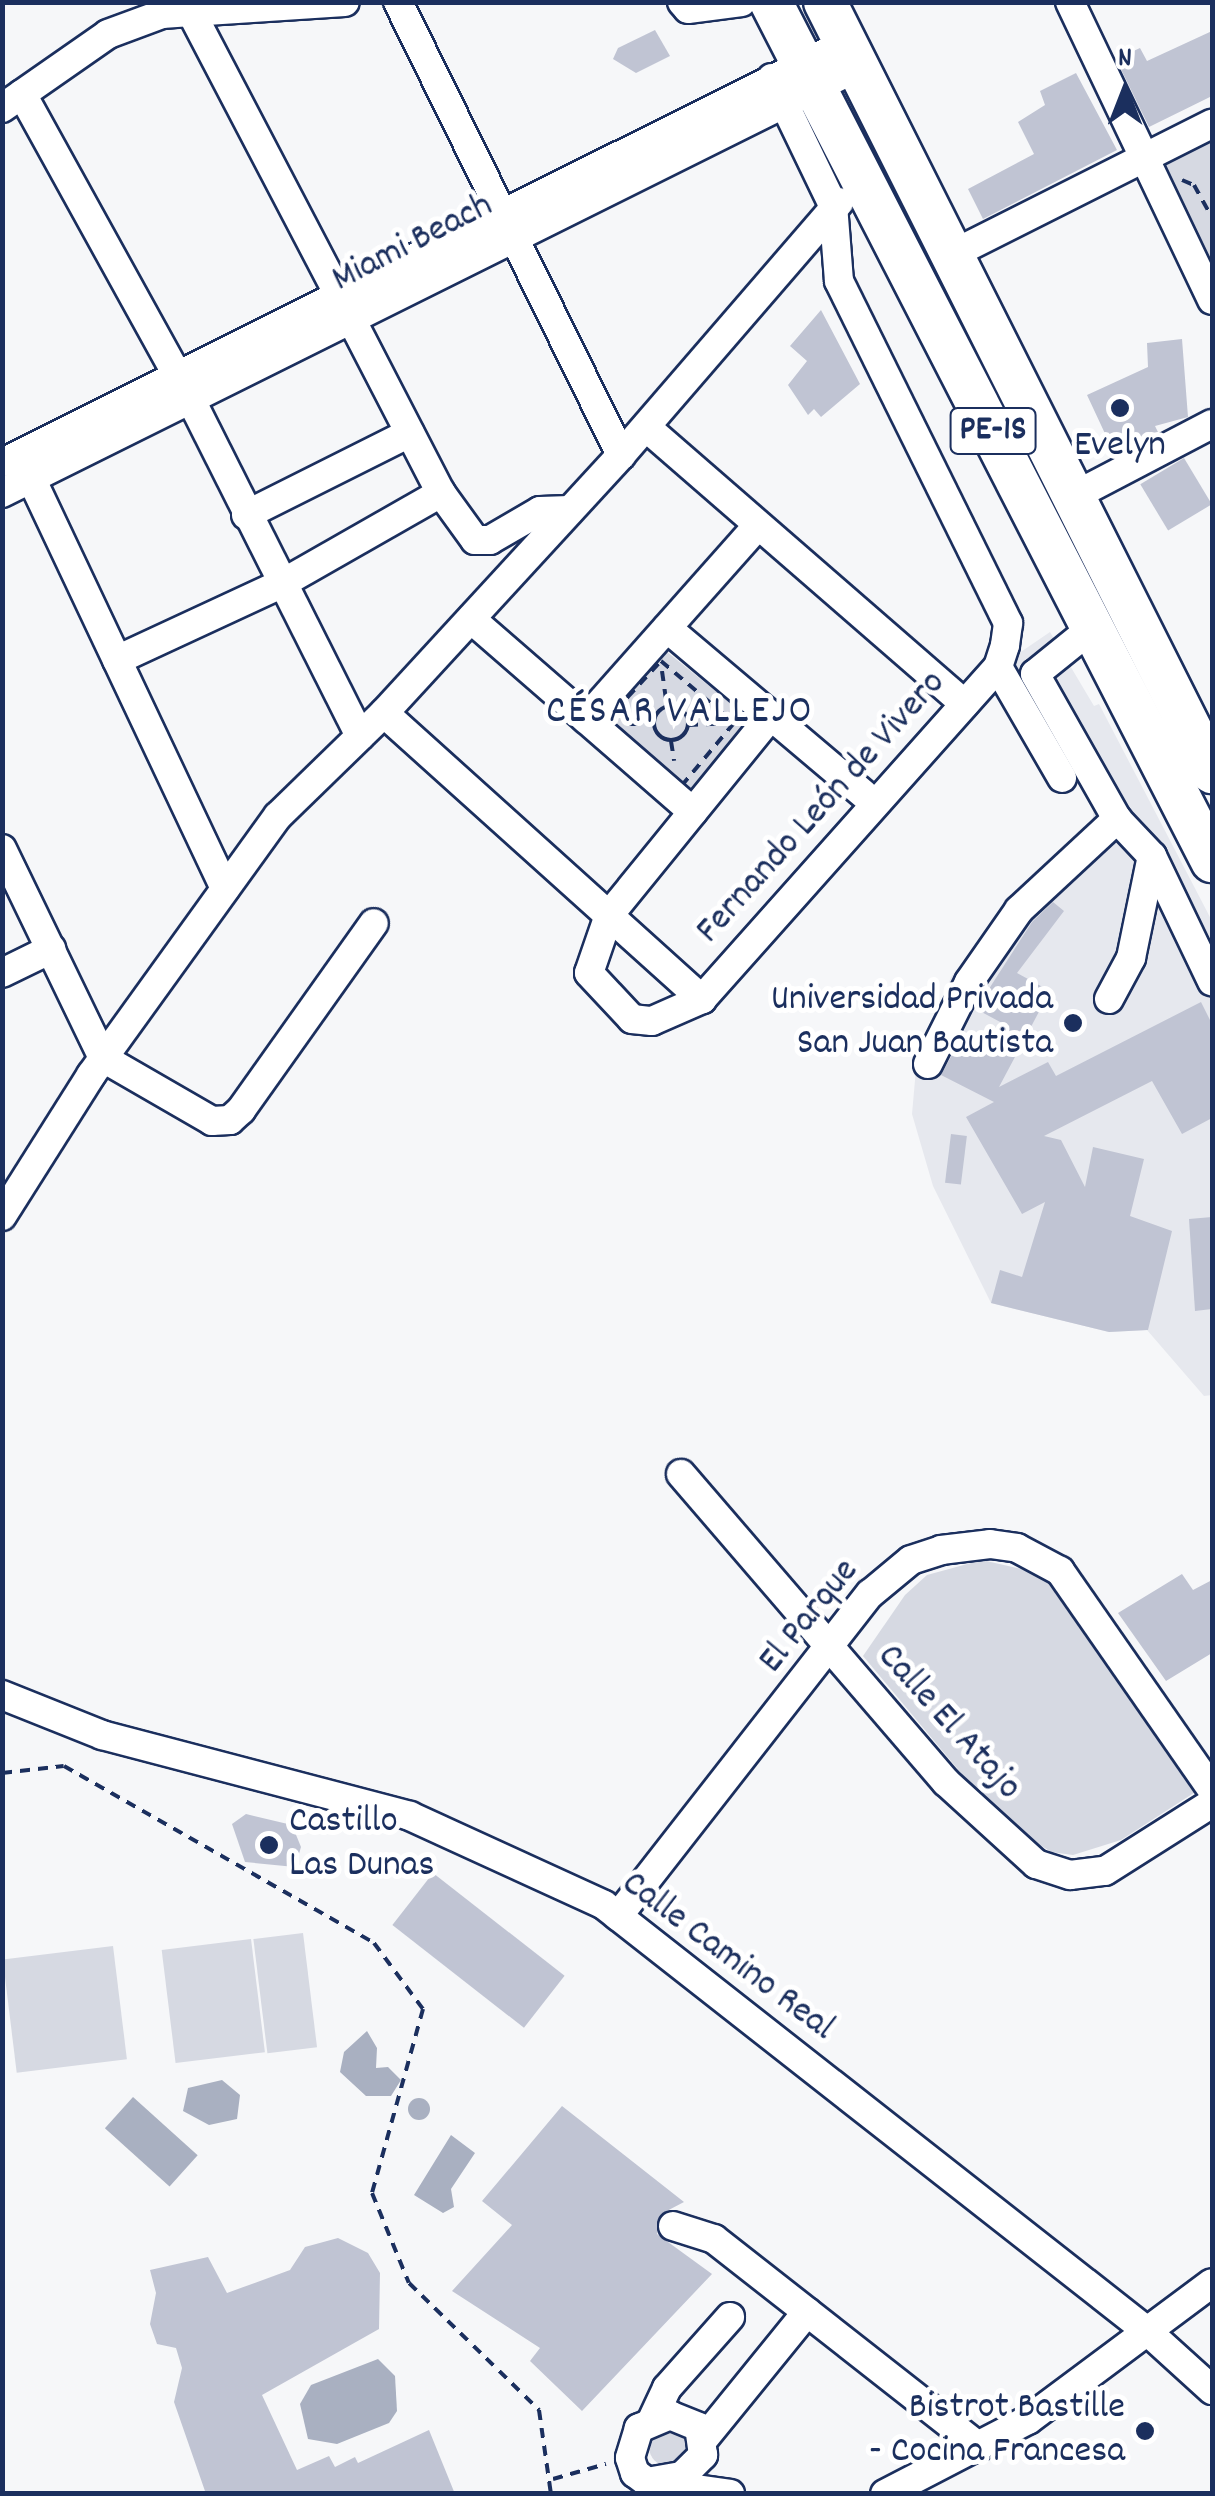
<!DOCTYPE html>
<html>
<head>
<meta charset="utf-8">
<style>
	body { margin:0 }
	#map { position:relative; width:1215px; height:2496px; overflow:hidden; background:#f6f7f9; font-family:Dekko,sans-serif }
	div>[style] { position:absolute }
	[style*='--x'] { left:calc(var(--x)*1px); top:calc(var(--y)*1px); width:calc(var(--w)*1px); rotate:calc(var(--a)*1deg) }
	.built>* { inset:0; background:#e6e8ee }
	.green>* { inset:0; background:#d6d9e2; transform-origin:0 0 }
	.round { border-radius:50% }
	.water>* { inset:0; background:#a9b0c1; transform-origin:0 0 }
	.building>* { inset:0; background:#c0c4d3; transform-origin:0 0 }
	.path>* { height:4px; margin-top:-2px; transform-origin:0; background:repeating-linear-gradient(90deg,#1b2f5e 0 10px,transparent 0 18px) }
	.path>.ring { margin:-2px; padding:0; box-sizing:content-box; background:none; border:4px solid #1b2f5e; border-radius:50% }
	.roads { filter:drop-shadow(2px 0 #1b2f5e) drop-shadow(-2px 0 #1b2f5e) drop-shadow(0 2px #1b2f5e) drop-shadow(0 -2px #1b2f5e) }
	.minor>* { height:28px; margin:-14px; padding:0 14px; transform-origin:14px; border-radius:14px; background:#fff }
	.highway>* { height:42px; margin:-21px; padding:0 21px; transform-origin:21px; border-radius:21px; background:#fff }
	.dots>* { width:28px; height:28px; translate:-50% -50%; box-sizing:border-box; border:5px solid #fff; border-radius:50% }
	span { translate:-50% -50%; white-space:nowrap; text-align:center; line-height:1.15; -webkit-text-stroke:10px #fff; paint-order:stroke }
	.shield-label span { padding:2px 8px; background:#fff; border:2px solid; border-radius:8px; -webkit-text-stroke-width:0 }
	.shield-label { font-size:35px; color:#1b2f5e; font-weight:700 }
	.street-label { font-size:38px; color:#1b2f5e }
	.poi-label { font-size:38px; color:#1b2f5e }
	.right { translate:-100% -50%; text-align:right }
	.left { translate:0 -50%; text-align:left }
	.neighbourhood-label { font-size:40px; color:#1b2f5e; letter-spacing:2.5px }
	.frame { position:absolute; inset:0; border:5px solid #1b2f5e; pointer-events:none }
	.north { position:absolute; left:1075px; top:40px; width:100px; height:100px; -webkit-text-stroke:8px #fff; paint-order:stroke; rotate:0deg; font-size:28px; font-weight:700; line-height:40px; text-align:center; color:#1b2f5e }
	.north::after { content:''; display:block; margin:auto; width:35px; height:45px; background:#1b2f5e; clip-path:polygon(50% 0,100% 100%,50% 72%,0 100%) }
</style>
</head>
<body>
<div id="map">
	<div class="built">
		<i style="clip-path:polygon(1050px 632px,1094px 706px,1099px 704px,1212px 921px,1212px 1395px,1204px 1396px,1147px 1330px,1109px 1332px,991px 1303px,933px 1186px,912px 1114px,916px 1069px,951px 977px,996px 918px,1093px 819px,1093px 809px,1006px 662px)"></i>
	</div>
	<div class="green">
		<i style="clip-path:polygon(1212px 141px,1212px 279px,1160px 168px)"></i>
		<i style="left:661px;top:647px;width:116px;height:97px;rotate:39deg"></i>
		<i style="clip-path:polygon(982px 1560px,1043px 1574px,1061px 1588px,1200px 1789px,1121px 1840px,1073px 1855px,1051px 1852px,1025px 1835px,966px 1779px,863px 1656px,905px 1595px,927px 1575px)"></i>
		<i style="left:303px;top:1933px;width:115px;height:50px;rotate:83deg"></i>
		<i style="left:251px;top:1939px;width:114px;height:90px;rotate:83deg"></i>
		<i style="left:113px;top:1946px;width:114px;height:111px;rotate:83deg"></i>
		<i class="round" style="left:649px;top:2428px;width:38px;height:38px"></i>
	</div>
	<div class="water">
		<i style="clip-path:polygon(367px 2031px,377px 2048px,376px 2068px,388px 2067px,401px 2080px,391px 2096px,366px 2096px,340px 2072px,344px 2052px)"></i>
		<i style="clip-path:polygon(222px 2080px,240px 2095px,237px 2119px,209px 2125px,183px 2111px,188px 2088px)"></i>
		<i style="left:133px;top:2097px;width:87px;height:42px;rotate:42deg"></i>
		<i class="round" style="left:408px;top:2098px;width:22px;height:22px"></i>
		<i style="clip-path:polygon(451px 2135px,475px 2153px,451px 2189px,454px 2207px,443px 2213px,414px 2195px)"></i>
		<i style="clip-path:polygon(378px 2359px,395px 2376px,397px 2411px,389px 2423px,337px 2444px,308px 2439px,300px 2404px,311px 2385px)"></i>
	</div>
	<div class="building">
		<i style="clip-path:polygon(655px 30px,670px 56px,636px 73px,613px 59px,618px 48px)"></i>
		<i style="clip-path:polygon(1212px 31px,1212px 96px,1149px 127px,1116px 59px,1140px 48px,1147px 61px)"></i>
		<i style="clip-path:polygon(1076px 73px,1117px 150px,983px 219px,968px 189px,1034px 154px,1018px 122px,1045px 105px,1040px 91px)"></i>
		<i style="clip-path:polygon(821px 310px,860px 384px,821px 417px,814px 409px,808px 415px,788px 385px,807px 361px,790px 346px)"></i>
		<i style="clip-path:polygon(1182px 339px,1188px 417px,1155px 426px,1158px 432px,1115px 455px,1087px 395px,1148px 367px,1147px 343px)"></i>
		<i style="left:1184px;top:458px;width:54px;height:51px;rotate:59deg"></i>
		<i style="clip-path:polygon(1053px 902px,1064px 911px,1017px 973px,1050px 991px,999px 1087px,1048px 1062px,1056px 1076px,1201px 1002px,1212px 1024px,1212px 1118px,1182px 1134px,1152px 1081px,1044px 1136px,1061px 1140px,1085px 1187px,1093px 1147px,1144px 1159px,1130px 1216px,1172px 1231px,1148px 1330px,1109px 1332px,991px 1303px,1000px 1270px,1022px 1277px,1045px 1202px,1022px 1214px,966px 1117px,994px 1102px,941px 1075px,960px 1040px,985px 1053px,1002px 1023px,976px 1009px,1032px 922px)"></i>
		<i style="left:951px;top:1134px;width:16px;height:49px;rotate:7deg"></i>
		<i style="clip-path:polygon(1212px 1217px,1212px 1309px,1195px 1311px,1189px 1219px)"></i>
		<i style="clip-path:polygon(1182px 1574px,1193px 1590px,1212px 1580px,1212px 1653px,1166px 1681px,1118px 1613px)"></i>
		<i style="clip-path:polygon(246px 1814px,292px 1825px,301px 1847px,295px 1867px,245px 1862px,232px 1824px)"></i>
		<i style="left:433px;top:1873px;width:167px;height:66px;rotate:38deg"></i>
		<i style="clip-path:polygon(562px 2106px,684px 2202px,661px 2214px,657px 2234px,712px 2274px,582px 2411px,530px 2361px,540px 2348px,452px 2291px,512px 2225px,482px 2201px)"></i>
		<i style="clip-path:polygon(338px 2238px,368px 2253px,380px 2273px,379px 2329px,262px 2395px,297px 2470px,329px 2456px,335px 2467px,355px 2457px,358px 2463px,429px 2430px,455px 2494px,206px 2494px,174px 2402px,182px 2368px,176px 2348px,157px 2344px,150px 2324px,156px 2293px,150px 2270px,208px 2257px,227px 2293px,290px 2270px,305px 2247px)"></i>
	</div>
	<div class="path">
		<i style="--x:1182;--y:180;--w:13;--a:23"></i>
		<i style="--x:1194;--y:185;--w:37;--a:61"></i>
		<i style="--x:661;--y:661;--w:96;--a:40.3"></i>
		<i style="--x:734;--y:723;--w:87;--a:129.9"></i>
		<i style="--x:678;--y:790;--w:100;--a:-138.7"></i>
		<i style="--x:603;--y:724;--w:86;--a:-47.4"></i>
		<i style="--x:662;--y:671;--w:35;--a:82"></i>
		<i class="ring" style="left:654px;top:706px;width:30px;height:30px"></i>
		<i style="--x:628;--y:724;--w:25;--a:0"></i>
		<i style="--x:688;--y:725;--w:45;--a:-2.5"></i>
		<i style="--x:671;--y:741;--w:20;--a:81"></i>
		<i style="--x:2;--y:1773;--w:62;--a:-6.4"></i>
		<i style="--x:64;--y:1766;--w:357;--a:29.7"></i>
		<i style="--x:374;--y:1943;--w:82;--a:53.4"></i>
		<i style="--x:423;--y:2009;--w:191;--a:105.5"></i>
		<i style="--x:372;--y:2193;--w:97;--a:67.7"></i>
		<i style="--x:409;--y:2283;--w:182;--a:44.3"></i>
		<i style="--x:539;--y:2410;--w:85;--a:81.9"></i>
		<i style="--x:553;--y:2479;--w:55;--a:-15.8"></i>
	</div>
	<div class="roads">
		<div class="minor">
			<i style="--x:398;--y:2;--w:505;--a:63.79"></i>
			<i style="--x:682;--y:2;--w:9;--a:49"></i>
			<i style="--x:688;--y:9;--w:54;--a:-7.4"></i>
			<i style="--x:1070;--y:2;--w:330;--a:64.5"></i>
			<i style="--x:22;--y:94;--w:347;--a:61.1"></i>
			<i style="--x:190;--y:398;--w:378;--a:63.3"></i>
			<i style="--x:2;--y:108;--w:129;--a:-34.9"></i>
			<i style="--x:108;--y:34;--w:58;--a:-20.3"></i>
			<i style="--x:162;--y:14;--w:29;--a:-4"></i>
			<i style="--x:191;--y:12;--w:10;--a:-107"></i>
			<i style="--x:955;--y:253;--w:288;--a:-26.7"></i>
			<i style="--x:339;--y:295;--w:319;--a:-117.6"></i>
			<i style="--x:191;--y:12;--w:154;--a:-3.7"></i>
			<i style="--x:350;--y:317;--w:198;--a:62.7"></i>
			<i style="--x:441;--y:493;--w:58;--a:54.1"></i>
			<i style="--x:475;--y:540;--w:15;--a:0"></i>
			<i style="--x:490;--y:540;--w:58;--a:-30.1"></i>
			<i style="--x:540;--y:511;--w:30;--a:-2"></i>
			<i style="--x:646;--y:427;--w:422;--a:41"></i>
			<i style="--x:2;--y:463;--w:943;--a:-26.46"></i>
			<i style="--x:31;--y:478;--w:454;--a:64.7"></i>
			<i style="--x:2;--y:493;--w:956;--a:-26.46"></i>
			<i style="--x:1076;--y:495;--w:153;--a:-27.6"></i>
			<i style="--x:246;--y:515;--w:183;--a:-26.6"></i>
			<i style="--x:471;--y:619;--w:294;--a:41"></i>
			<i style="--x:667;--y:628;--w:272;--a:40.2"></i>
			<i style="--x:1092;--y:628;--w:73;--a:141.1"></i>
			<i style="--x:1035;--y:674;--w:167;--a:60.5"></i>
			<i style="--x:1117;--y:819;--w:51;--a:46.6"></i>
			<i style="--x:1152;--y:856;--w:139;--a:64.4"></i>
			<i style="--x:117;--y:660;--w:183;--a:-24.9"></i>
			<i style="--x:283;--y:583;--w:182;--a:-29.7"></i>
			<i style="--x:998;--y:667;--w:128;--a:60"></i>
			<i style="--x:384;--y:713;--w:428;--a:42"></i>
			<i style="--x:770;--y:717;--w:255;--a:129.1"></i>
			<i style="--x:609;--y:915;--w:61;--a:109"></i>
			<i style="--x:589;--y:973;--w:63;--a:46.9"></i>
			<i style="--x:632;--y:1019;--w:20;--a:6"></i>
			<i style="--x:652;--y:1021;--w:55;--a:-23.7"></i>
			<i style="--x:702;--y:999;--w:445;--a:-48.3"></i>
			<i style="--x:998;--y:667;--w:23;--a:-72"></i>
			<i style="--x:1005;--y:645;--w:22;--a:-82"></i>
			<i style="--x:1008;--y:623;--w:381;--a:-116.3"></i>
			<i style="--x:839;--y:281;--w:76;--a:-94.5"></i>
			<i style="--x:833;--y:205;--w:141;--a:-115.7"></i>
			<i style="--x:586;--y:719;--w:259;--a:-48.4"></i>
			<i style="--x:2;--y:849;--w:232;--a:64.2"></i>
			<i style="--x:103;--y:1058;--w:126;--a:30"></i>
			<i style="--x:212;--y:1121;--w:18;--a:-3"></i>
			<i style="--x:230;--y:1120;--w:15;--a:-42"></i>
			<i style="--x:241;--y:1110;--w:229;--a:-54.6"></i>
			<i style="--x:2;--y:973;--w:55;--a:-26.1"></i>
			<i style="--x:1109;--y:999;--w:47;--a:-61.8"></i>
			<i style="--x:1131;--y:958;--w:104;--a:-78.4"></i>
			<i style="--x:928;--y:1064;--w:92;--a:-63.4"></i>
			<i style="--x:969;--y:982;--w:88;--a:-55.2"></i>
			<i style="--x:1019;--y:910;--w:134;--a:-42.9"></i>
			<i style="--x:2;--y:1216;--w:167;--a:-57.7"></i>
			<i style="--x:91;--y:1075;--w:319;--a:-54.2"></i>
			<i style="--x:278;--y:816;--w:148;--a:-44.2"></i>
			<i style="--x:384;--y:713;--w:350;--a:-47.4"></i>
			<i style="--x:621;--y:455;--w:334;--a:-49.2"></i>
			<i style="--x:681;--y:1474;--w:406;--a:49.3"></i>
			<i style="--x:946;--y:1782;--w:122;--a:42.3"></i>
			<i style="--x:1036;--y:1864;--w:36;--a:18"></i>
			<i style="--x:1070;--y:1875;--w:35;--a:-7"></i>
			<i style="--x:1105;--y:1871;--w:127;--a:-32.4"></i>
			<i style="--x:2;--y:1695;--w:108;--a:21.8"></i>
			<i style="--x:102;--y:1735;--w:318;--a:14.7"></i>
			<i style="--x:410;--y:1816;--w:213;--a:24.6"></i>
			<i style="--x:604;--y:1905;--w:690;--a:38.12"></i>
			<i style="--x:1147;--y:2331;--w:88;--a:42.2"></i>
			<i style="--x:618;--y:1916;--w:409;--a:-52"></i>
			<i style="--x:870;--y:1594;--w:53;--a:-39.7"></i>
			<i style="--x:911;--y:1560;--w:32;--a:-18"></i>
			<i style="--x:941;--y:1550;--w:49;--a:-7"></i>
			<i style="--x:990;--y:1544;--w:27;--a:8"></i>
			<i style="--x:1017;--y:1548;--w:49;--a:28.1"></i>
			<i style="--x:1060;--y:1571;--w:267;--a:55.2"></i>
			<i style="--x:673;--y:2226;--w:43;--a:17.6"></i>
			<i style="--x:714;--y:2239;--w:337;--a:38.1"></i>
			<i style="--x:653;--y:2418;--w:33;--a:-65"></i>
			<i style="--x:667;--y:2388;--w:95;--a:-48.4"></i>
			<i style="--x:703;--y:2440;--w:165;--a:-50.9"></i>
			<i style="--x:647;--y:2482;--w:36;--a:-10"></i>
			<i style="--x:682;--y:2476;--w:30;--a:-45"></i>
			<i style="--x:703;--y:2455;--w:28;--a:-98"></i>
			<i style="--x:699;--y:2427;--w:31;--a:-158"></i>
			<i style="--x:670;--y:2415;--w:34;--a:157"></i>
			<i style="--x:639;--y:2428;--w:31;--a:107"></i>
			<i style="--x:630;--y:2458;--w:16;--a:72"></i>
			<i style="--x:635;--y:2473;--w:15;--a:37"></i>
			<i style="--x:647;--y:2482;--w:84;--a:8.2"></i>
			<i style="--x:885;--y:2494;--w:161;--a:-27.4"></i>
			<i style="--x:1028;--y:2420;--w:229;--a:-36.7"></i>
		</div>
		<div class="highway">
			<i style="--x:771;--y:2;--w:966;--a:62.82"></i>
			<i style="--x:825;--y:2;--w:862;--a:63.32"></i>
		</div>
	</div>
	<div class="dots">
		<i style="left:1120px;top:408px;background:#1b2f5e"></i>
		<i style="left:1073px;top:1023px;background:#1b2f5e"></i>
		<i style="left:269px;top:1845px;background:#1b2f5e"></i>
		<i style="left:1145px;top:2431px;background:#1b2f5e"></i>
	</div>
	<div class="shield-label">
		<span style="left:993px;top:431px">PE-1S</span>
	</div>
	<div class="street-label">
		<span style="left:413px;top:244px;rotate:-27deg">Miami Beach</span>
		<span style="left:822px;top:808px;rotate:-48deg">Fernando León de Vivero</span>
		<span style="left:810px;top:1617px;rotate:-51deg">El Parque</span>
		<span style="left:948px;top:1723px;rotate:48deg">Calle El Atajo</span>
		<span style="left:727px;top:1957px;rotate:37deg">Calle Camino Real</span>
	</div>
	<div class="poi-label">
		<span style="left:1120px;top:447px">Evelyn</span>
		<span class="right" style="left:1053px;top:1023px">Universidad Privada<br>San Juan Bautista</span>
		<span class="left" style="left:289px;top:1845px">Castillo<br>Las Dunas</span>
		<span class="right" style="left:1125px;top:2431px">Bistrot Bastille<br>- Cocina Francesa</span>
	</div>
	<div class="neighbourhood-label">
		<span style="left:680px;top:714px">CÉSAR VALLEJO</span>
	</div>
	<div class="frame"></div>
	<div class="north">N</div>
</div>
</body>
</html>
